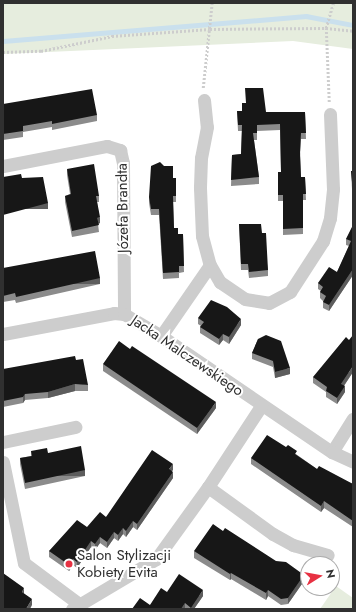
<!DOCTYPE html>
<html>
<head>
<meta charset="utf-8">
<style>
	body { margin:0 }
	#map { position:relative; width:356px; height:612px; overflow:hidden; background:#fff; font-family:Jost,sans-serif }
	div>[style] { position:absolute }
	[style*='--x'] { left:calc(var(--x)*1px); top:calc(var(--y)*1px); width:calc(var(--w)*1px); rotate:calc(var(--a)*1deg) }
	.green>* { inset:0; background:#e6edde }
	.stream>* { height:4.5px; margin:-2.25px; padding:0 2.25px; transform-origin:2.25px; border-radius:2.25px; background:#cae0ed }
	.path>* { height:2.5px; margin-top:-1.25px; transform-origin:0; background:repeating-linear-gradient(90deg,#cdcdcd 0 2px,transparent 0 4px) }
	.street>* { height:13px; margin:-6.5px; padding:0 6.5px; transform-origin:6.5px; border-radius:6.5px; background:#cdcdcd }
	.wall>* { inset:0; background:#8b8b8b }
	.shaded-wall>* { inset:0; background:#5d5d5d; transform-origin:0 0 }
	.building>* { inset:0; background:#171717 }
	.dots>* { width:11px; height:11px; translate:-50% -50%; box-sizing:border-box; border:2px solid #fff; border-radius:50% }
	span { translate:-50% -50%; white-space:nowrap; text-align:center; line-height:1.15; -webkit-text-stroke:4px #fff; paint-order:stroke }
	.street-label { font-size:15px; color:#303030 }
	.poi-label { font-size:15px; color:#303030 }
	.left { translate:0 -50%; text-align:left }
	.frame { position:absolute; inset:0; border:4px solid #303030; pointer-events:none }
	.north { position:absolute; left:300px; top:556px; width:40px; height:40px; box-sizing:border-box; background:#fff; border:1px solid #acacac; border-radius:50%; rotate:79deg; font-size:11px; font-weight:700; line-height:16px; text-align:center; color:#303030 }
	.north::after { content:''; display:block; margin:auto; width:14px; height:18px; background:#e73142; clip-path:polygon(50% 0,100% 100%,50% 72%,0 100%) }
</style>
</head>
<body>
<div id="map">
	<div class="green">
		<i style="clip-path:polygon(3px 3px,353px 3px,353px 49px,293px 41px,3px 54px)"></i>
		<i style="clip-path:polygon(336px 586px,353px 598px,353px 609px,320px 609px)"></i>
	</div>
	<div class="stream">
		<i style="--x:3;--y:41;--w:304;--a:-4.7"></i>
		<i style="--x:306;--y:16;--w:48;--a:10.8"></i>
	</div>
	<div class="path">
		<i style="--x:3;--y:52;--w:38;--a:-2"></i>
		<i style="--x:41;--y:51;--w:73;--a:-11.9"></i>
		<i style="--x:112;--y:36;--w:98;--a:-4.1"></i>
		<i style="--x:210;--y:29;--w:116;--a:-0.5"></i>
		<i style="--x:326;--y:28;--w:27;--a:6"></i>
		<i style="--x:203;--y:88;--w:85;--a:-84"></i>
		<i style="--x:329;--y:102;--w:74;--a:-92.3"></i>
		<i style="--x:326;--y:28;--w:26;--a:-74"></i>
	</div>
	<div class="street">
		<i style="--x:204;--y:100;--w:27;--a:84"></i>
		<i style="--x:207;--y:127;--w:32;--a:101"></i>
		<i style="--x:201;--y:158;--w:30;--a:92"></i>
		<i style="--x:200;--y:188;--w:48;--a:87.6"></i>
		<i style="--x:202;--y:236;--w:30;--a:75"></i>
		<i style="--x:3;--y:166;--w:106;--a:-10.9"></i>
		<i style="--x:107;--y:146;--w:14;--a:17"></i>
		<i style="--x:120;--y:150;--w:13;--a:77"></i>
		<i style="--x:123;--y:163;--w:151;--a:89.6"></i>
		<i style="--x:3;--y:334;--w:113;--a:-10.7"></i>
		<i style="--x:114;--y:313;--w:10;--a:6"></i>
		<i style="--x:124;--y:314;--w:43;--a:30.7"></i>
		<i style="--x:161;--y:336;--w:207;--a:34.2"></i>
		<i style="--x:332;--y:452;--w:39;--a:-58"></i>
		<i style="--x:161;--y:336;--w:86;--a:-55.4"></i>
		<i style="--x:210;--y:265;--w:20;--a:60"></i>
		<i style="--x:220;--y:282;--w:30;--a:34"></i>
		<i style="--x:245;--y:299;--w:24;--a:9"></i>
		<i style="--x:269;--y:303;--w:24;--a:-28"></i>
		<i style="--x:290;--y:292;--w:61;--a:-57.1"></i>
		<i style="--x:323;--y:241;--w:24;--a:-73"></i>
		<i style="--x:330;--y:218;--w:29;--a:-84"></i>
		<i style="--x:333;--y:189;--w:75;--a:-92.3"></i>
		<i style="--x:3;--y:442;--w:74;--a:-11.8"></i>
		<i style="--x:332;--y:452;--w:23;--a:25"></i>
		<i style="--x:3;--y:462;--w:103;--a:78.3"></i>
		<i style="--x:24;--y:563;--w:69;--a:36.7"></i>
		<i style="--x:208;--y:487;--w:80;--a:35.9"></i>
		<i style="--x:273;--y:534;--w:23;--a:29"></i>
		<i style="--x:293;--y:545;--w:36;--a:16"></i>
		<i style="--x:72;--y:609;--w:98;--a:-30.8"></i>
		<i style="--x:156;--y:559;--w:89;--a:-54.2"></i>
		<i style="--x:208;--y:487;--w:97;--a:-56.8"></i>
	</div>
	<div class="wall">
		<i style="clip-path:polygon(3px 104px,97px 115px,97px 121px,52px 130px,52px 127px,23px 132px,23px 137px,3px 140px)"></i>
		<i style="clip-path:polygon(237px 111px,266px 112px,305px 112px,306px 139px,301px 139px,300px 156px,301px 177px,305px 177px,306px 200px,303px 200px,303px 234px,283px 235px,283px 201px,278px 201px,278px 178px,281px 172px,280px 130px,257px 131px,257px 140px,254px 140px,259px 177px,259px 184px,231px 186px,232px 155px,241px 154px,242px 131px,238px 131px)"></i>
		<i style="clip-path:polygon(67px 169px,99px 196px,99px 202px,97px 202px,100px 223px,98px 224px,99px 232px,72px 237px,65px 202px,65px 196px,70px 194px,67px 175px)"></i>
		<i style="clip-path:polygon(351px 171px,353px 171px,353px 188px,352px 189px)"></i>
		<i style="clip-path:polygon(173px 178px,176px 178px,176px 202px,173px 202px,174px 228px,178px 234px,183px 234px,184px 272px,179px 273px,179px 278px,163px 279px,159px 215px,151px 215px,149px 203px,149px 197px)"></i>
		<i style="clip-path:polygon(239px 224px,262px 233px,268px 270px,268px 276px,249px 278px,248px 270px,241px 270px)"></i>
		<i style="clip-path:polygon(353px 225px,353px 275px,329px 311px,323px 308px,323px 301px,320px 298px,320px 292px,321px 291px,318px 289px,318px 283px,337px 272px,349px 246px,346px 245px,346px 239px)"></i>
		<i style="clip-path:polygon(3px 268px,100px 284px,16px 303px,15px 300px,3px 302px)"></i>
		<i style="clip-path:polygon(198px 318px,241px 325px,229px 344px,223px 340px,219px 345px,200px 333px,200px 327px,201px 326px,198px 324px)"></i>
		<i style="clip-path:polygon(258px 339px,290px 374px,275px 378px,273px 367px,252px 359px,252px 353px)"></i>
		<i style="clip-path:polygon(103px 364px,216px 408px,197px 434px,103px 371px)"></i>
		<i style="clip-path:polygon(3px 369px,88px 385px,88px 391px,75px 391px,48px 398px,25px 400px,23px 403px,3px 407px)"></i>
		<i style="clip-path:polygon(353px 372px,344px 386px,345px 392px,337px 404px,326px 397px,326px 392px,313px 383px,313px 377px)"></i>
		<i style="clip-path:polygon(286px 447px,317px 469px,353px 484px,353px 527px,324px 508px,321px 512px,251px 464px,251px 458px)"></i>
		<i style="clip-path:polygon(31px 451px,85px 476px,25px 489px,20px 464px,20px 458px,31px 456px)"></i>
		<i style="clip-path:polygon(173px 470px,172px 471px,173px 478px,137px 530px,133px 527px,126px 537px,123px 534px,118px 541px,114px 538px,107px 548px,100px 543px,95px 550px,91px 547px,77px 568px,73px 565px,69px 571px,49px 557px,49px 551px,106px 517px)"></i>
		<i style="clip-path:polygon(194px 551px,304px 581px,288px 604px,281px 605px,268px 596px,266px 600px,231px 579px,230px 580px,194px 558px)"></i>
		<i style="clip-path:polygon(167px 592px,203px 596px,194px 609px,132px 609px,150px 605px)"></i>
	</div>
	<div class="shaded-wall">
		<i style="left:48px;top:203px;width:6px;height:47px;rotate:90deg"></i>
		<i style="clip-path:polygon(100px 217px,100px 223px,97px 224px,97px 218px)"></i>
		<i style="clip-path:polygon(353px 269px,353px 275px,329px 311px,329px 305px)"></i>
		<i style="left:100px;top:278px;width:6px;height:86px;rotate:90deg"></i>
		<i style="clip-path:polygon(241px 319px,241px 325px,229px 344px,229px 337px)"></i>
		<i style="clip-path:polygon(223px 334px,223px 340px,219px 345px,219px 339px)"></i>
		<i style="clip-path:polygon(353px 366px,353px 372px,341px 390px,341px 384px)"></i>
		<i style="clip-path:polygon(290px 368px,290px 374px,275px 378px,275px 372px)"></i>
		<i style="clip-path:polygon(75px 384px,75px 391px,48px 398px,48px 392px)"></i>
		<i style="clip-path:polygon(345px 386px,345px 392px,337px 404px,337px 398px)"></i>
		<i style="clip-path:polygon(25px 394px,25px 400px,23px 403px,23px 397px)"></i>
		<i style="clip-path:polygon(216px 402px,216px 408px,197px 434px,197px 428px)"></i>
		<i style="clip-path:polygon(173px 464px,173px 470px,169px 475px,169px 469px)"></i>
		<i style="left:85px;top:470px;width:6px;height:61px;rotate:90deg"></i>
		<i style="clip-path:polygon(173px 472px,173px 478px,137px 530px,137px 524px)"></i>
		<i style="clip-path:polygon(324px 501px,324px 508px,321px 512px,321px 506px)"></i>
		<i style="clip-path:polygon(133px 521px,133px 527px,126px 537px,126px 531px)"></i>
		<i style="clip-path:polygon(123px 528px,123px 534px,118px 541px,118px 535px)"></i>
		<i style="clip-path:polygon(114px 532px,114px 538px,107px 548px,107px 542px)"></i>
		<i style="clip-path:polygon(100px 537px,100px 543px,95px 550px,95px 544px)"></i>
		<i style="clip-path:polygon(91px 541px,91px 547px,77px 568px,77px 562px)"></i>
		<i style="clip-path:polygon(73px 559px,73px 565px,69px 571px,69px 565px)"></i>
		<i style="clip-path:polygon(231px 573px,231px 579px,230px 580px,230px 574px)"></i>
		<i style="clip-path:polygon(304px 575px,304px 581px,288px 604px,288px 598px)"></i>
		<i style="clip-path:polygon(24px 588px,24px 594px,22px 592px)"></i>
		<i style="clip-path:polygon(203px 590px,203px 596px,194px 609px,191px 609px,191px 608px)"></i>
		<i style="clip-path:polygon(268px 590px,268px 596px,266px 600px,266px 593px)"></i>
		<i style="clip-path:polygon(32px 599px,32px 605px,30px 609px,26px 609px)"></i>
		<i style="clip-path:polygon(185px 603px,185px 609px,181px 609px)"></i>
	</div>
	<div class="building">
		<i style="clip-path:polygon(245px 88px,263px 88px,266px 112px,305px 112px,306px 133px,301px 133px,300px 152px,301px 177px,305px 177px,306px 194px,303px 194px,303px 228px,283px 229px,283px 195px,278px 195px,278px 172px,281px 172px,280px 124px,257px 125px,257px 133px,253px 133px,259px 177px,231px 180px,232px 155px,241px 154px,242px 125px,238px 125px,237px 111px,242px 111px,242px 103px,246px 103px)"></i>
		<i style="clip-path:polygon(92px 89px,97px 115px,52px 124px,52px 121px,23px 126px,23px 131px,3px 134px,3px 104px)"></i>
		<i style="clip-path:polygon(160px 162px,164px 166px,173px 166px,173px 178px,176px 178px,176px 196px,173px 196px,174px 228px,178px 228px,178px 234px,183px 234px,184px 266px,179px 266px,179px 272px,163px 273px,159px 209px,151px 209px,149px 197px,151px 166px)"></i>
		<i style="clip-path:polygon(94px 164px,99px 196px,96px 196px,100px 217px,97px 218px,99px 225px,72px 231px,65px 196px,71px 194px,67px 169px)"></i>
		<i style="clip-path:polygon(351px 171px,353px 171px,353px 182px,352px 182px)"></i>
		<i style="clip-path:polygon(21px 174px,22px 178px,43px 177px,48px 203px,3px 215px,3px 177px)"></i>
		<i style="clip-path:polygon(239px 224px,261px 224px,262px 233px,266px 233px,268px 270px,249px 272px,248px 264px,241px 264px)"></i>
		<i style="clip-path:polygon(353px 225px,353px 269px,329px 305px,323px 302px,326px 296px,320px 292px,323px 287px,318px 283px,329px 267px,337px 272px,351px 241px,346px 239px)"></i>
		<i style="clip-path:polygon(95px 251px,100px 278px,16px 297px,15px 293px,3px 296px,3px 268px)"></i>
		<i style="clip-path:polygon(211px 300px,227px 307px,241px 319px,229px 337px,223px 334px,219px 339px,200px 327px,204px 322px,198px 318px)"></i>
		<i style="clip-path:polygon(266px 335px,281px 341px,290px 368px,275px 372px,273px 361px,252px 353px,258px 339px)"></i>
		<i style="clip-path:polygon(353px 335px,353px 366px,341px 384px,345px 386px,337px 398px,326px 391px,327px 387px,313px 377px,346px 337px,349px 340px)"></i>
		<i style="clip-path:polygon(119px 341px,130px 349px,132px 346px,216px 402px,197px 428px,103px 364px)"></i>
		<i style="clip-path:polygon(75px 356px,76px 360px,83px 359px,88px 385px,75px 384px,48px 392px,25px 394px,23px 397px,3px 401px,3px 369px)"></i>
		<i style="clip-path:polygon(267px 435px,286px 447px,288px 445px,297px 451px,295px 454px,317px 469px,319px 466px,353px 484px,353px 521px,324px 501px,321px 506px,251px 458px)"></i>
		<i style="clip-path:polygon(81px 446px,85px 470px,25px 483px,20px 458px,32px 456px,31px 451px,47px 448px,48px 453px)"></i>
		<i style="clip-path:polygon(152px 450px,173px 464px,169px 469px,173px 472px,137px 524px,133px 521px,126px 531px,123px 528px,118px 535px,114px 532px,107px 542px,100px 537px,95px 544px,91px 541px,77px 562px,73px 559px,69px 565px,49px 551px,77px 520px,87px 527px,100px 512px,106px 517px)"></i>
		<i style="clip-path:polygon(213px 524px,223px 531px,225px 528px,276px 561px,286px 562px,304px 575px,288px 598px,281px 599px,268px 590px,266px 593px,231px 573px,230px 574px,194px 551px)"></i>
		<i style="clip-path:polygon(3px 573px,24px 588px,22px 592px,32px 599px,26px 609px,3px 609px)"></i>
		<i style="clip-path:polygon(179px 574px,203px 590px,191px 608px,185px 603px,181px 609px,132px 609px,140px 598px,150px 605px,161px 588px,167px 592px)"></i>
	</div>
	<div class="dots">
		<i style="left:69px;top:564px;background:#e73142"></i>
	</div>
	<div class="street-label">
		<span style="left:123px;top:208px;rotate:-91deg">Józefa Brandta</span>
		<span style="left:187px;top:356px;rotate:34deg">Jacka Malczewskiego</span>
	</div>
	<div class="poi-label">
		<span class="left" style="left:77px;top:564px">Salon Stylizacji<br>Kobiety Evita</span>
	</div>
	<div class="frame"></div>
	<div class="north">N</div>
</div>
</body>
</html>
